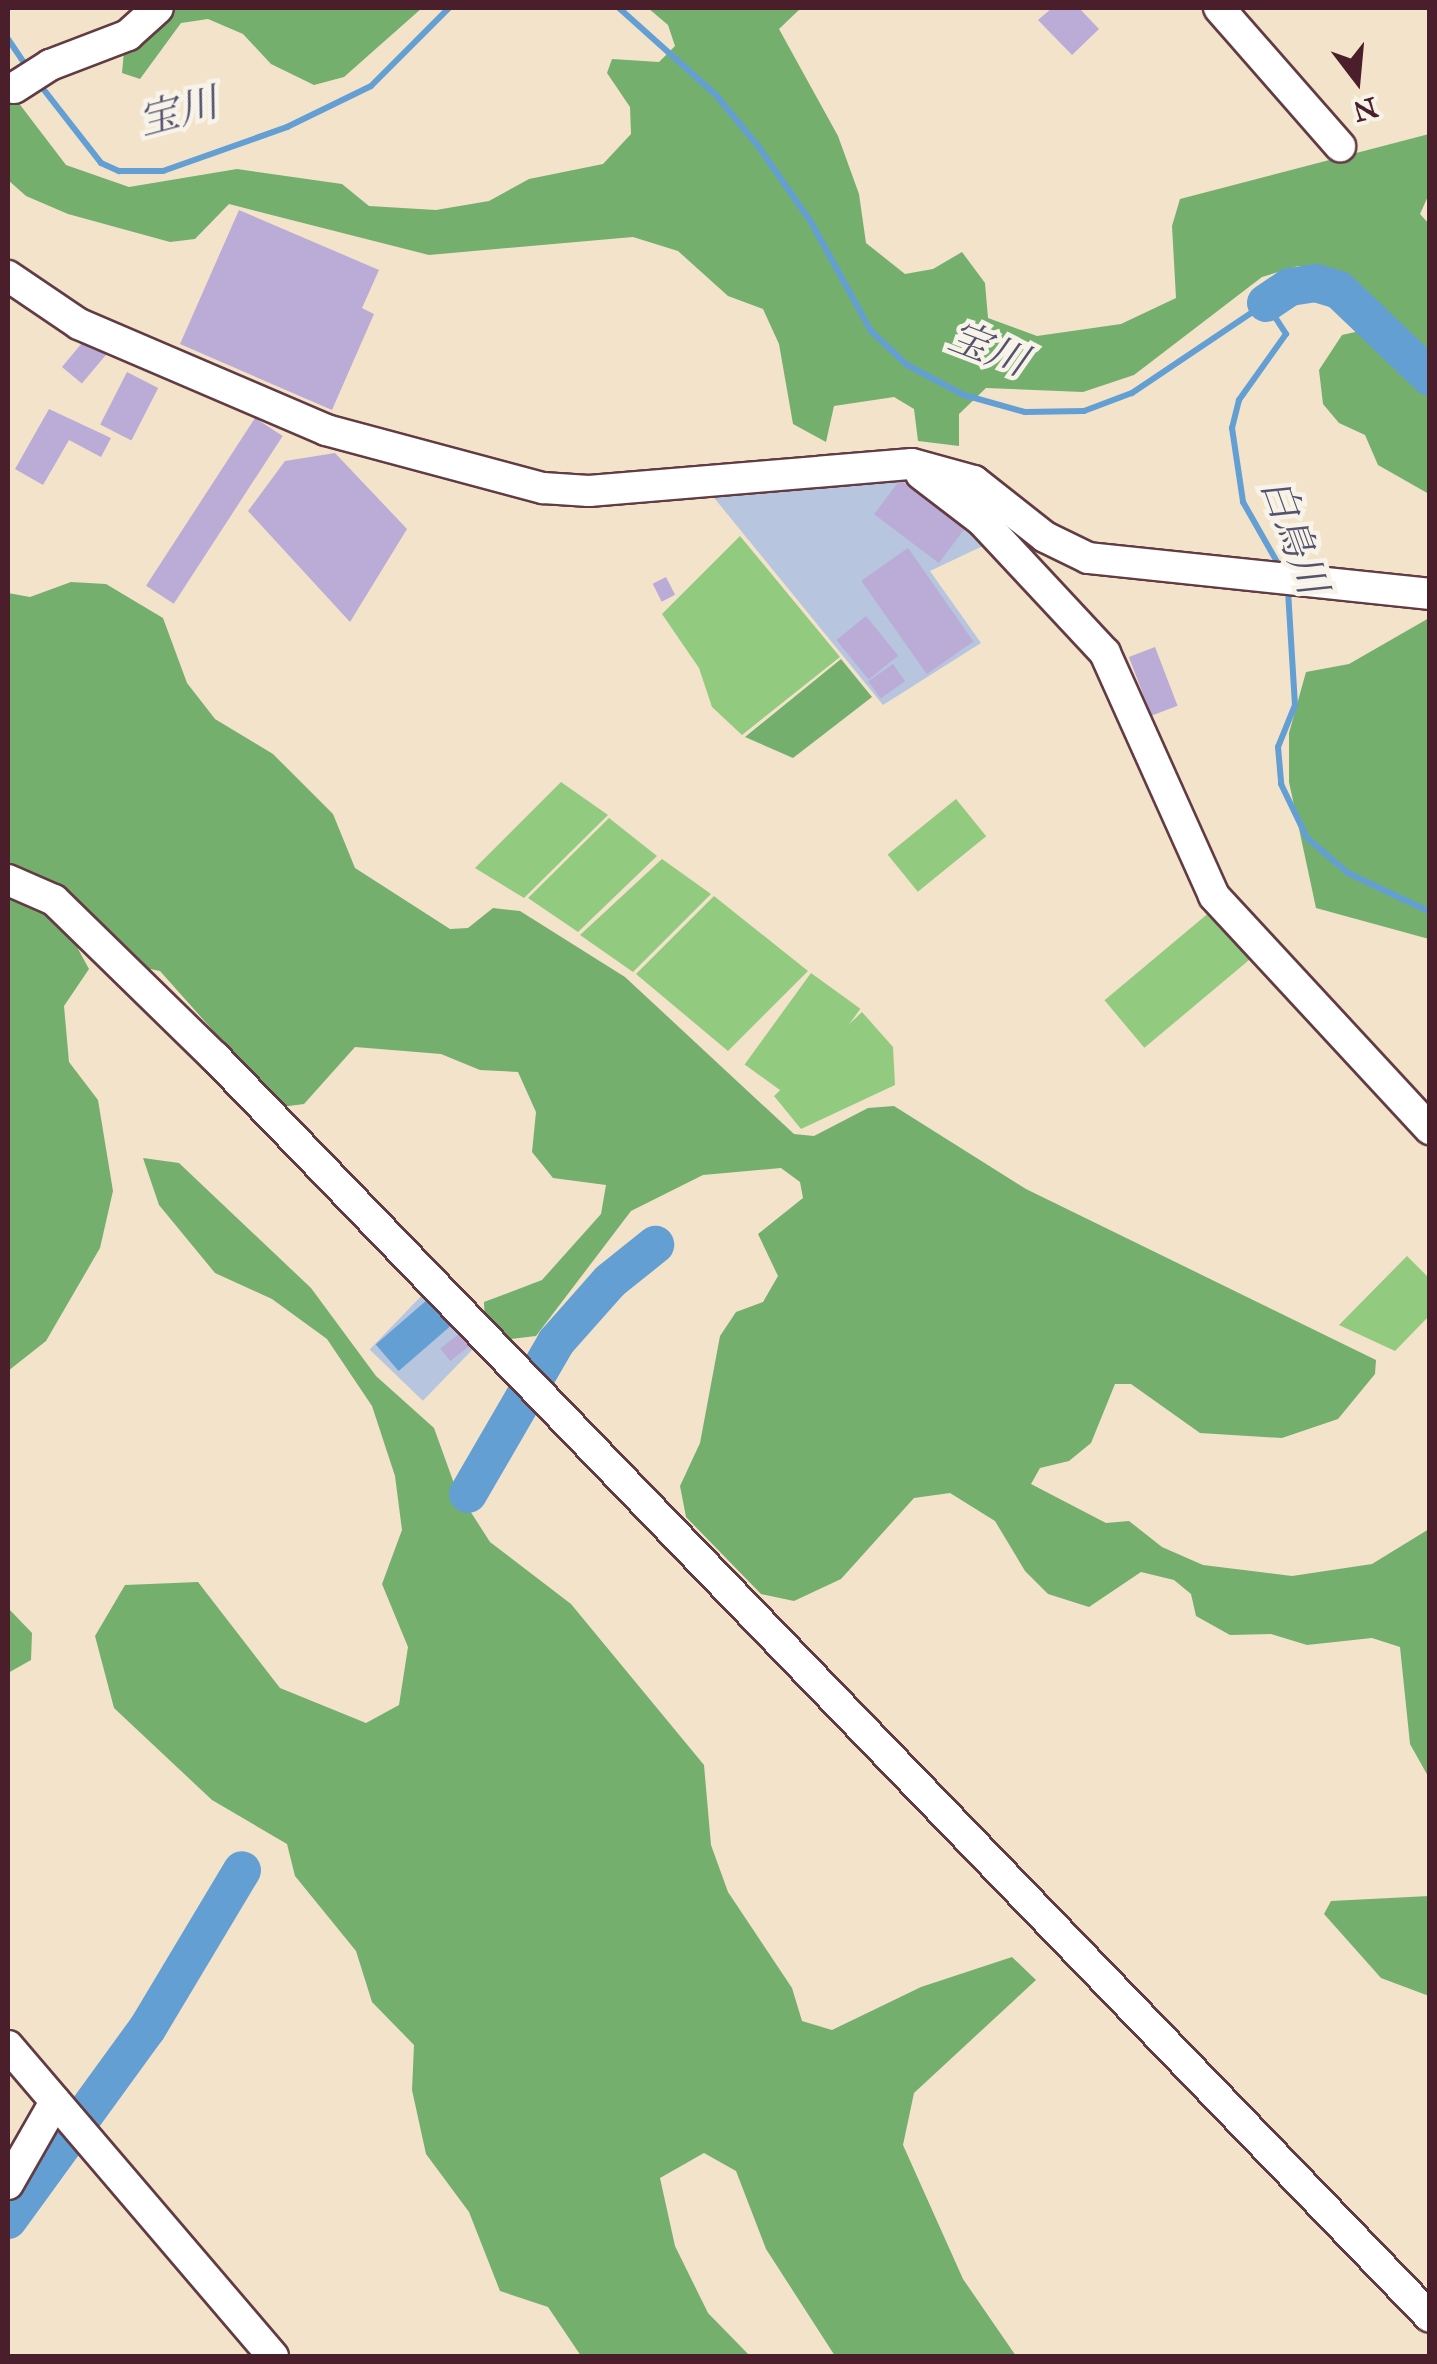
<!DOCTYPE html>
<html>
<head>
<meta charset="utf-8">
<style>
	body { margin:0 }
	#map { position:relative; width:1437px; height:2364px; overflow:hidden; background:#f3e3cb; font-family:"IM FELL Great Primer","Noto Serif JP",serif }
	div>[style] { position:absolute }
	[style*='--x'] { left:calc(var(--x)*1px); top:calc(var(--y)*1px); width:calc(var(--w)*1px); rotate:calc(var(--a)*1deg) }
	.industrial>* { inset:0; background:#b7c5de; transform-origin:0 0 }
	.green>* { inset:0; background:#92cb7f; transform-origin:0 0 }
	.forest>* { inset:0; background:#75af6e }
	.water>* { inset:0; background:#639fd3; transform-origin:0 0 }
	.stream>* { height:6px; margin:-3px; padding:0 3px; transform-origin:3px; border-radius:3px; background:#639fd3 }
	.river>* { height:38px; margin:-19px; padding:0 19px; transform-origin:19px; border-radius:19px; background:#639fd3 }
	.building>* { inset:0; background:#baacd6; transform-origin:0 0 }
	.roads { filter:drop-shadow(2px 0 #633c43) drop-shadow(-2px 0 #633c43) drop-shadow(0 2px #633c43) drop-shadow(0 -2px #633c43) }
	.minor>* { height:30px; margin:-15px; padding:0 15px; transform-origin:15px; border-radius:15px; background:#fff }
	span { translate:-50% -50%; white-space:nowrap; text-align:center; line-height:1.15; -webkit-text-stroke:9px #f7f3e8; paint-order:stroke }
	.water-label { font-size:40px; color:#54526e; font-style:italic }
	.frame { position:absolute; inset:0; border:10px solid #4a1f2b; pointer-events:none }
	.north { position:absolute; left:1307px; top:30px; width:100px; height:100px; -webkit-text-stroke:8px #f7f3e8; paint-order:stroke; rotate:164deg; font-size:28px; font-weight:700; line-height:40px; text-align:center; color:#4a1f2b }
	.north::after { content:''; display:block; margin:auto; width:35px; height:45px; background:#4a1f2b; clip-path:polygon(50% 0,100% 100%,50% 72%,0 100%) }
</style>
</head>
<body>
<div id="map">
	<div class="industrial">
		<i style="clip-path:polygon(904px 477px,989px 543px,930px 571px,981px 643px,883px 705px,711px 494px)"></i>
		<i style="left:428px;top:1289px;width:74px;height:84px;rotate:44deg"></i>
	</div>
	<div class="green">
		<i style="clip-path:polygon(740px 536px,840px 657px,742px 735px,712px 707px,699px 668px,662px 614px)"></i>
		<i style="clip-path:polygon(561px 782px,608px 815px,524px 898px,475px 868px)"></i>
		<i style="left:956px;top:799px;width:48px;height:88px;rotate:51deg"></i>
		<i style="clip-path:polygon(609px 818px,657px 856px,578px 932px,528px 898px)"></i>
		<i style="clip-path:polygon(662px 859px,711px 894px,633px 972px,580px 935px)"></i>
		<i style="clip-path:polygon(714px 896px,808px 971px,728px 1051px,636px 974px)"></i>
		<i style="left:1211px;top:911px;width:62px;height:139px;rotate:50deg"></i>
		<i style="left:811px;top:973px;width:61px;height:113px;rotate:36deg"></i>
		<i style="clip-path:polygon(862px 1012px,893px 1047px,895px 1085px,801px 1129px,774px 1096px)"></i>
		<i style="clip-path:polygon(1407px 1256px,1429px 1278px,1429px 1316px,1395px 1351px,1339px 1325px)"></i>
	</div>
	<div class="forest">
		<i style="clip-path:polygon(175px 8px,422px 8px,344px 77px,314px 85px,271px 64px,243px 34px,208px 19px,181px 23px,140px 79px,122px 73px,124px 51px)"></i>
		<i style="clip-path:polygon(648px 8px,801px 8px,779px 29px,838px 136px,859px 194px,866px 243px,905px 274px,933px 269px,962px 252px,985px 283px,988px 318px,1037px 336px,1121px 324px,1176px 298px,1172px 226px,1180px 199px,1429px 134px,1429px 194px,1420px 214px,1430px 225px,1429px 494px,1378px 465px,1365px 435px,1339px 423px,1323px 404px,1319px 370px,1342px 335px,1364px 330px,1375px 305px,1346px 279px,1298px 266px,1262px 277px,1134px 375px,1083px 392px,986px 388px,959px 414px,959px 446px,918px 441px,914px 409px,894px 397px,834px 406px,826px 442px,793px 424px,779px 344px,763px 309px,728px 296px,678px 251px,633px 237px,429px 255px,229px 204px,195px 239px,170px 242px,68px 214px,26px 196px,8px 180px,8px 89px,66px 165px,129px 187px,237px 169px,342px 184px,369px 206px,436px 210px,489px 201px,529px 179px,603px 164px,631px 134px,630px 107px,607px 73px,612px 59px,659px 62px,675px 46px,668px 25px)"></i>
		<i style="clip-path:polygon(71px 582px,106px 584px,163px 618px,187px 683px,215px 719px,273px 754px,333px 814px,355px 868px,450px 929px,468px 928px,493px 908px,520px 911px,625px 977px,794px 1134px,814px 1136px,868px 1108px,894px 1106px,1026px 1189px,1376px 1360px,1375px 1374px,1338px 1419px,1282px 1438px,1200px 1433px,1131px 1384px,1115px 1384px,1091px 1443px,1069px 1461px,1040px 1468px,1031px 1484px,1106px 1523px,1129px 1521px,1162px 1547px,1203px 1565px,1292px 1576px,1372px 1564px,1429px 1529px,1429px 1778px,1410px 1744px,1400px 1647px,1372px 1638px,1307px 1645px,1271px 1634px,1230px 1635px,1196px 1616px,1191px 1594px,1174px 1580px,1141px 1572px,1089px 1607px,1048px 1594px,1025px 1571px,995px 1521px,950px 1493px,914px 1498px,841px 1579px,794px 1601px,761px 1594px,686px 1517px,680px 1486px,700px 1443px,720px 1336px,736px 1312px,763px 1302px,778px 1276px,758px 1234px,803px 1198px,800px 1182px,781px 1168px,703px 1175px,631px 1211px,536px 1336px,511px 1339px,485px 1325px,484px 1302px,542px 1280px,601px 1214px,606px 1185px,553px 1178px,532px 1152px,536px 1112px,518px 1072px,480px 1070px,441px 1054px,355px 1047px,304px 1104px,281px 1107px,160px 971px,135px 966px,28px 872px,8px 869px,8px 593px,30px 597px)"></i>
		<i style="clip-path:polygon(1429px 618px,1430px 618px,1429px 939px,1316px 908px,1289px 782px,1289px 733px,1306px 672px,1349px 664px)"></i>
		<i style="clip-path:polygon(841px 659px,872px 697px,793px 758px,745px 737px)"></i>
		<i style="clip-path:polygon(8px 895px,25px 897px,71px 936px,89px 969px,64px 1006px,69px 1062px,98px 1100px,113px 1191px,100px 1248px,46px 1341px,8px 1371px)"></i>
		<i style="clip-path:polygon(143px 1158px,179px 1163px,311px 1288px,376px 1376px,434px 1428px,456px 1489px,490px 1542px,571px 1604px,704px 1765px,711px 1845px,728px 1892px,792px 1988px,802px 2021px,832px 2030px,921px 1987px,1012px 1957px,1036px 1980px,914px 2093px,903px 2145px,963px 2279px,1016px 2356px,835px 2356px,766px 2249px,736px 2171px,704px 2153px,660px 2178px,675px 2246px,708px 2313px,750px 2356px,581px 2356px,548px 2307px,500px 2291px,469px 2212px,426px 2154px,412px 2090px,414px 2045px,372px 2002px,356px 1951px,295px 1876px,287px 1844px,212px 1800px,114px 1708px,95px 1636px,125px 1585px,198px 1582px,280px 1688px,366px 1723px,399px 1705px,408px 1647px,382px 1584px,402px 1530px,395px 1476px,372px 1406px,327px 1339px,272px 1299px,215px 1273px,159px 1205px)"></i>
		<i style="clip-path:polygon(8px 1608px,32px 1633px,31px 1660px,8px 1673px)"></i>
		<i style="clip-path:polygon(1429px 1896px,1429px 1996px,1381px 1978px,1324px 1914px,1331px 1901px)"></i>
	</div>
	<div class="water">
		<i style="left:427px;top:1300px;width:35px;height:68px;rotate:49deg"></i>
	</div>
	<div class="stream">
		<i style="--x:619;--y:8;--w:130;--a:41.9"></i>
		<i style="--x:716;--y:95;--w:66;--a:50.5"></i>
		<i style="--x:758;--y:146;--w:93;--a:55.1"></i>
		<i style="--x:811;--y:222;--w:124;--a:61.2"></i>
		<i style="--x:871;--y:331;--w:50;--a:43.4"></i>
		<i style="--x:907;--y:365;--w:64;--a:27.8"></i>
		<i style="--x:964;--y:395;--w:63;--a:15.6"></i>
		<i style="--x:1025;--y:412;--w:59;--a:-1"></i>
		<i style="--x:1084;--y:411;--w:51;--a:-20.6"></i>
		<i style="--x:1132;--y:393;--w:161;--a:-33.9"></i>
		<i style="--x:1266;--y:303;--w:37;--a:57"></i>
		<i style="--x:1286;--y:334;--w:81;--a:125.5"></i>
		<i style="--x:1239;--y:400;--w:29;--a:104"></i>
		<i style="--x:1232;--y:428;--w:75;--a:81.5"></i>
		<i style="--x:1243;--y:502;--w:77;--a:60.4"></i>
		<i style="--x:8;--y:39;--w:34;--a:56"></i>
		<i style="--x:37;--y:81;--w:104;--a:52"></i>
		<i style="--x:101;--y:163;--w:20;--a:24"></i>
		<i style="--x:119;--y:171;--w:44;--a:0"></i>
		<i style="--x:163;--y:171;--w:132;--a:-19.5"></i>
		<i style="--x:287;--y:127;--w:93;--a:-26"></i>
		<i style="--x:371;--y:86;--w:110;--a:-45"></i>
		<i style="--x:1288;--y:591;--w:114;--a:86.5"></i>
		<i style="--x:1295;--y:705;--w:45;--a:112"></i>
		<i style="--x:1278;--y:747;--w:37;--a:85"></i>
		<i style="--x:1281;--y:784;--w:60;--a:64.3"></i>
		<i style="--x:1307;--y:838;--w:54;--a:40.5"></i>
		<i style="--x:1348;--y:873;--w:91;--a:25.4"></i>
	</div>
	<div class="river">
		<i style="--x:1266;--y:303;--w:29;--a:-34"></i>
		<i style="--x:1290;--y:287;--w:26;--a:-9"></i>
		<i style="--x:1316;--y:283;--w:24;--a:17"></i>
		<i style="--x:1339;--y:290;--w:126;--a:43.7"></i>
		<i style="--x:468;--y:1494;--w:176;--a:-59.9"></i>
		<i style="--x:556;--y:1342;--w:81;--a:-48.5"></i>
		<i style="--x:610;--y:1281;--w:58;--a:-38.7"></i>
		<i style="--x:8;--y:2220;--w:236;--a:-54"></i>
		<i style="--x:147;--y:2029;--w:185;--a:-59.1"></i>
	</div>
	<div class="building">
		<i style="clip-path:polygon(1052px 8px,1079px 8px,1099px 29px,1072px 55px,1038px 20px)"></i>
		<i style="clip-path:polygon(239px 210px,379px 270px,362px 308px,374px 314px,332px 410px,180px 344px)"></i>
		<i style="left:87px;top:337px;width:26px;height:39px;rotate:40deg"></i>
		<i style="left:127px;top:372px;width:35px;height:59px;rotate:27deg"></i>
		<i style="clip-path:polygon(49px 409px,111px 438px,101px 457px,69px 440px,43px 485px,15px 469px)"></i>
		<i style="left:255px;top:418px;width:33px;height:200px;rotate:33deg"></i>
		<i style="clip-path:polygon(335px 453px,407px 529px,350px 622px,248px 511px,285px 461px)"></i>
		<i style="left:900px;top:480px;width:81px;height:43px;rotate:37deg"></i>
		<i style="left:908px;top:548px;width:114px;height:57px;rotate:55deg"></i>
		<i style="left:666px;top:577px;width:20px;height:15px;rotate:63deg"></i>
		<i style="left:866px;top:616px;width:51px;height:38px;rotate:51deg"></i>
		<i style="left:1155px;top:647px;width:63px;height:28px;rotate:69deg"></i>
		<i style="left:893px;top:664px;width:21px;height:30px;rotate:55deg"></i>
		<i style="left:464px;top:1330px;width:16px;height:30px;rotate:52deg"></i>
	</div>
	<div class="roads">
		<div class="minor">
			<i style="--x:1219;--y:8;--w:184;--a:48.8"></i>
			<i style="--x:14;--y:88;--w:43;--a:-32.6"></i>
			<i style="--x:50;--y:65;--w:84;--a:-21"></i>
			<i style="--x:128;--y:35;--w:40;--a:-42"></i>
			<i style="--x:8;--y:276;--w:86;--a:34.1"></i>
			<i style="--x:79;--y:324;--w:269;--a:23.2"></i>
			<i style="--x:326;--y:430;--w:225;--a:15"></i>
			<i style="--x:543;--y:488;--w:46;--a:3.7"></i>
			<i style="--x:589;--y:491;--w:324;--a:-4.8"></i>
			<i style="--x:912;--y:464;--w:64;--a:15.3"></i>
			<i style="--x:974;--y:481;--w:90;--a:38.3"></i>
			<i style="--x:1045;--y:537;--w:48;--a:26"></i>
			<i style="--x:1088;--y:558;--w:344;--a:6"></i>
			<i style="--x:921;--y:474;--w:77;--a:37.6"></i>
			<i style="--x:982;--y:521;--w:180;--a:47"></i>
			<i style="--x:1105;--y:653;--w:266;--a:65.8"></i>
			<i style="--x:1214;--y:896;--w:318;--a:47.2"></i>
			<i style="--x:8;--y:880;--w:50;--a:23.5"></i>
			<i style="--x:54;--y:900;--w:225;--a:44.3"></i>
			<i style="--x:215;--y:1057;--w:1750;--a:46.04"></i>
			<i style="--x:8;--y:2046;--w:408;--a:49.5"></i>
			<i style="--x:8;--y:2184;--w:95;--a:-60.2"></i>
		</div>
	</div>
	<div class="water-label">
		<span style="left:178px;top:112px;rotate:-15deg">宝川</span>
		<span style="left:988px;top:349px;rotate:21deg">宝川</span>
		<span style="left:1294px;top:536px;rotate:70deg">白鳥川</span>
	</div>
	<div class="frame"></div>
	<div class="north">N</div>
</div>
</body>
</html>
